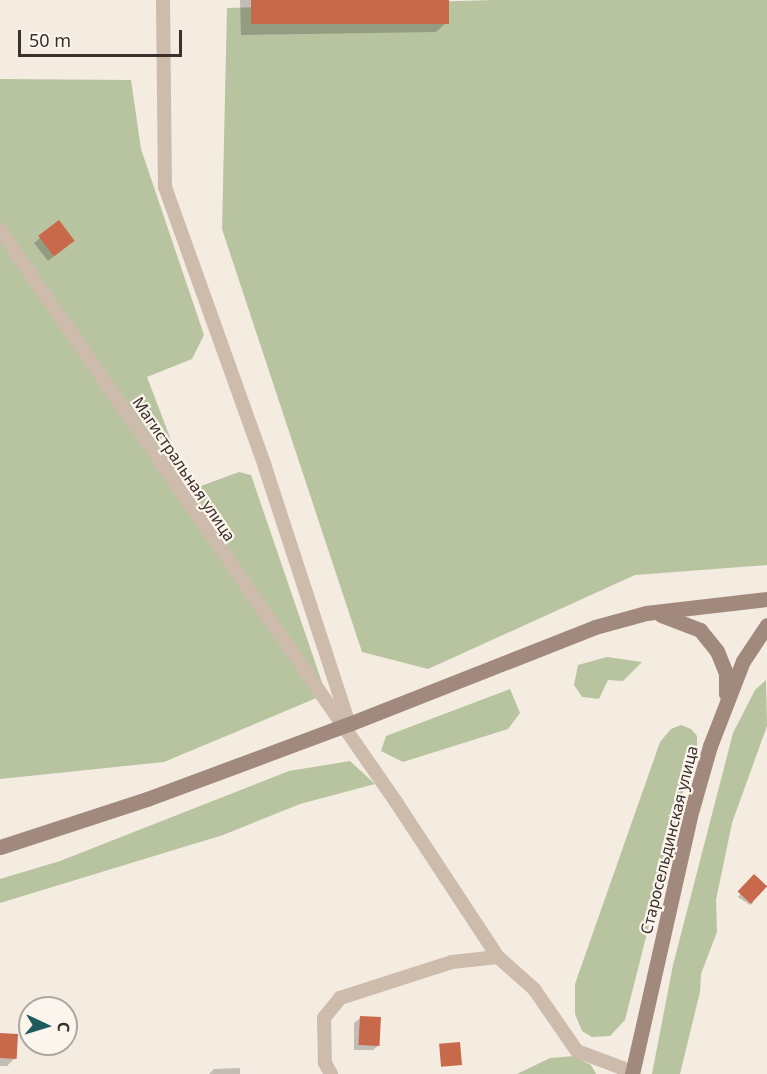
<!DOCTYPE html>
<html>
<head>
<meta charset="utf-8">
<style>
	body { margin:0 }
	#map { position:relative; width:767px; height:1074px; overflow:hidden; background:#f4ebe1; font-family:"Noto Sans",sans-serif }
	div>[style] { position:absolute }
	[style*='--x'] { left:calc(var(--x)*1px); top:calc(var(--y)*1px); width:calc(var(--w)*1px); rotate:calc(var(--a)*1deg) }
	.green>* { inset:0; background:#b8c4a0 }
	.shadow>* { inset:0; background:#0003 }
	.building>* { inset:0; background:#c8694b; transform-origin:0 0 }
	.lane>* { height:14px; margin:-7px; padding:0 7px; transform-origin:7px; border-radius:7px; background:#cdbbac }
	.secondary>* { height:15px; margin:-7.5px; padding:0 7.5px; transform-origin:7.5px; border-radius:7.5px; background:#a18a7d }
	span { translate:-50% -50%; white-space:nowrap; text-align:center; line-height:1.15; -webkit-text-stroke:4.5px #fbf5ee; paint-order:stroke }
	.street-label { font-size:16px; color:#3b302b }
	.north { position:absolute; left:18px; top:996px; width:60px; height:60px; box-sizing:border-box; background:#fbf5ee; border:2px solid #aea6a0; border-radius:50%; rotate:94deg; font-size:16px; font-weight:700; line-height:24px; text-align:center; color:#3b302b }
	.north::after { content:''; display:block; margin:auto; width:21px; height:27px; background:#1f5a5e; clip-path:polygon(50% 0,100% 100%,50% 72%,0 100%) }
	.scale { position:absolute; left:18px; top:30px; width:164px; height:27px; box-sizing:border-box; border:3px solid #3b302b; border-top:0; padding-left:8px; font-size:18px; line-height:21px; white-space:nowrap; color:#3b302b; -webkit-text-stroke:4px #fbf5ee; paint-order:stroke }
</style>
</head>
<body>
<div id="map">
	<div class="green">
		<i style="clip-path:polygon(494px 0,767px 0,767px 565px,635px 575px,428px 669px,362px 652px,222px 229px,227px 8px)"></i>
		<i style="clip-path:polygon(0 79px,131px 80px,141px 149px,204px 335px,192px 359px,147px 377px,190px 490px,239px 472px,251px 475px,326px 694px,164px 762px,0 779px)"></i>
		<i style="clip-path:polygon(607px 657px,642px 662px,623px 681px,608px 680px,599px 699px,582px 697px,574px 685px,578px 665px)"></i>
		<i style="clip-path:polygon(766px 680px,767px 726px,732px 823px,716px 900px,717px 932px,701px 974px,700px 992px,680px 1074px,652px 1074px,673px 965px,733px 733px,755px 690px)"></i>
		<i style="clip-path:polygon(510px 689px,520px 713px,508px 729px,403px 762px,381px 751px,386px 736px)"></i>
		<i style="clip-path:polygon(681px 725px,691px 729px,697px 736px,697px 753px,682px 795px,625px 1020px,610px 1036px,592px 1037px,582px 1031px,575px 1014px,575px 984px,660px 742px,671px 729px)"></i>
		<i style="clip-path:polygon(350px 761px,375px 784px,300px 804px,223px 835px,0 903px,0 879px,60px 861px,289px 771px)"></i>
		<i style="clip-path:polygon(574px 1056px,591px 1065px,596px 1074px,517px 1074px,550px 1058px)"></i>
	</div>
	<div class="shadow">
		<i style="clip-path:polygon(240px 0,448px 0,448px 21px,436px 32px,241px 35px)"></i>
		<i style="clip-path:polygon(59px 222px,67px 246px,48px 261px,34px 243px)"></i>
		<i style="clip-path:polygon(752px 879px,753px 903px,750px 905px,738px 897px)"></i>
		<i style="clip-path:polygon(360px 1018px,379px 1045px,373px 1050px,354px 1050px,354px 1023px)"></i>
		<i style="clip-path:polygon(0 1035px,15px 1058px,7px 1066px,0 1066px)"></i>
		<i style="clip-path:polygon(240px 1068px,240px 1074px,209px 1074px,214px 1069px)"></i>
	</div>
	<div class="building">
		<i style="left:251px;top:0;width:198px;height:24px"></i>
		<i style="left:59px;top:220px;width:26px;height:26px;rotate:53deg"></i>
		<i style="left:754px;top:874px;width:18px;height:24px;rotate:43deg"></i>
		<i style="left:360px;top:1016px;width:21px;height:29px;rotate:3deg"></i>
		<i style="left:0;top:1033px;width:18px;height:25px;rotate:3deg"></i>
		<i style="left:460px;top:1042px;width:23px;height:21px;rotate:85deg"></i>
	</div>
	<div class="lane">
		<i style="--x:163;--y:0;--w:187;--a:89.4"></i>
		<i style="--x:165;--y:187;--w:297;--a:70.3"></i>
		<i style="--x:265;--y:467;--w:270;--a:71.9"></i>
		<i style="--x:0;--y:230;--w:696;--a:55.3"></i>
		<i style="--x:396;--y:802;--w:186;--a:56.7"></i>
		<i style="--x:498;--y:957;--w:48;--a:41.6"></i>
		<i style="--x:534;--y:989;--w:75;--a:55.3"></i>
		<i style="--x:577;--y:1051;--w:60;--a:20.6"></i>
		<i style="--x:331;--y:1074;--w:13;--a:-119"></i>
		<i style="--x:325;--y:1063;--w:45;--a:-91.3"></i>
		<i style="--x:324;--y:1018;--w:26;--a:-51"></i>
		<i style="--x:340;--y:998;--w:118;--a:-17.8"></i>
		<i style="--x:452;--y:962;--w:46;--a:-6.2"></i>
	</div>
	<div class="secondary">
		<i style="--x:661;--y:615;--w:42;--a:21"></i>
		<i style="--x:700;--y:630;--w:27;--a:51"></i>
		<i style="--x:717;--y:651;--w:24;--a:68"></i>
		<i style="--x:726;--y:673;--w:21;--a:90"></i>
		<i style="--x:0;--y:847;--w:155;--a:-18.1"></i>
		<i style="--x:147;--y:799;--w:215;--a:-20.4"></i>
		<i style="--x:349;--y:724;--w:264;--a:-21.5"></i>
		<i style="--x:595;--y:627;--w:53;--a:-15.4"></i>
		<i style="--x:646;--y:613;--w:122;--a:-6.6"></i>
		<i style="--x:632;--y:1074;--w:264;--a:-77.3"></i>
		<i style="--x:690;--y:816;--w:73;--a:-74.1"></i>
		<i style="--x:710;--y:746;--w:91;--a:-68.8"></i>
		<i style="--x:743;--y:661;--w:43;--a:-56.3"></i>
	</div>
	<div class="street-label">
		<span style="left:184px;top:469px;rotate:56deg">Магистральная улица</span>
		<span style="left:669px;top:840px;rotate:-76deg">Старосельдинская улица</span>
	</div>
	<div class="north">С</div>
	<div class="scale">50 m</div>
</div>
</body>
</html>
